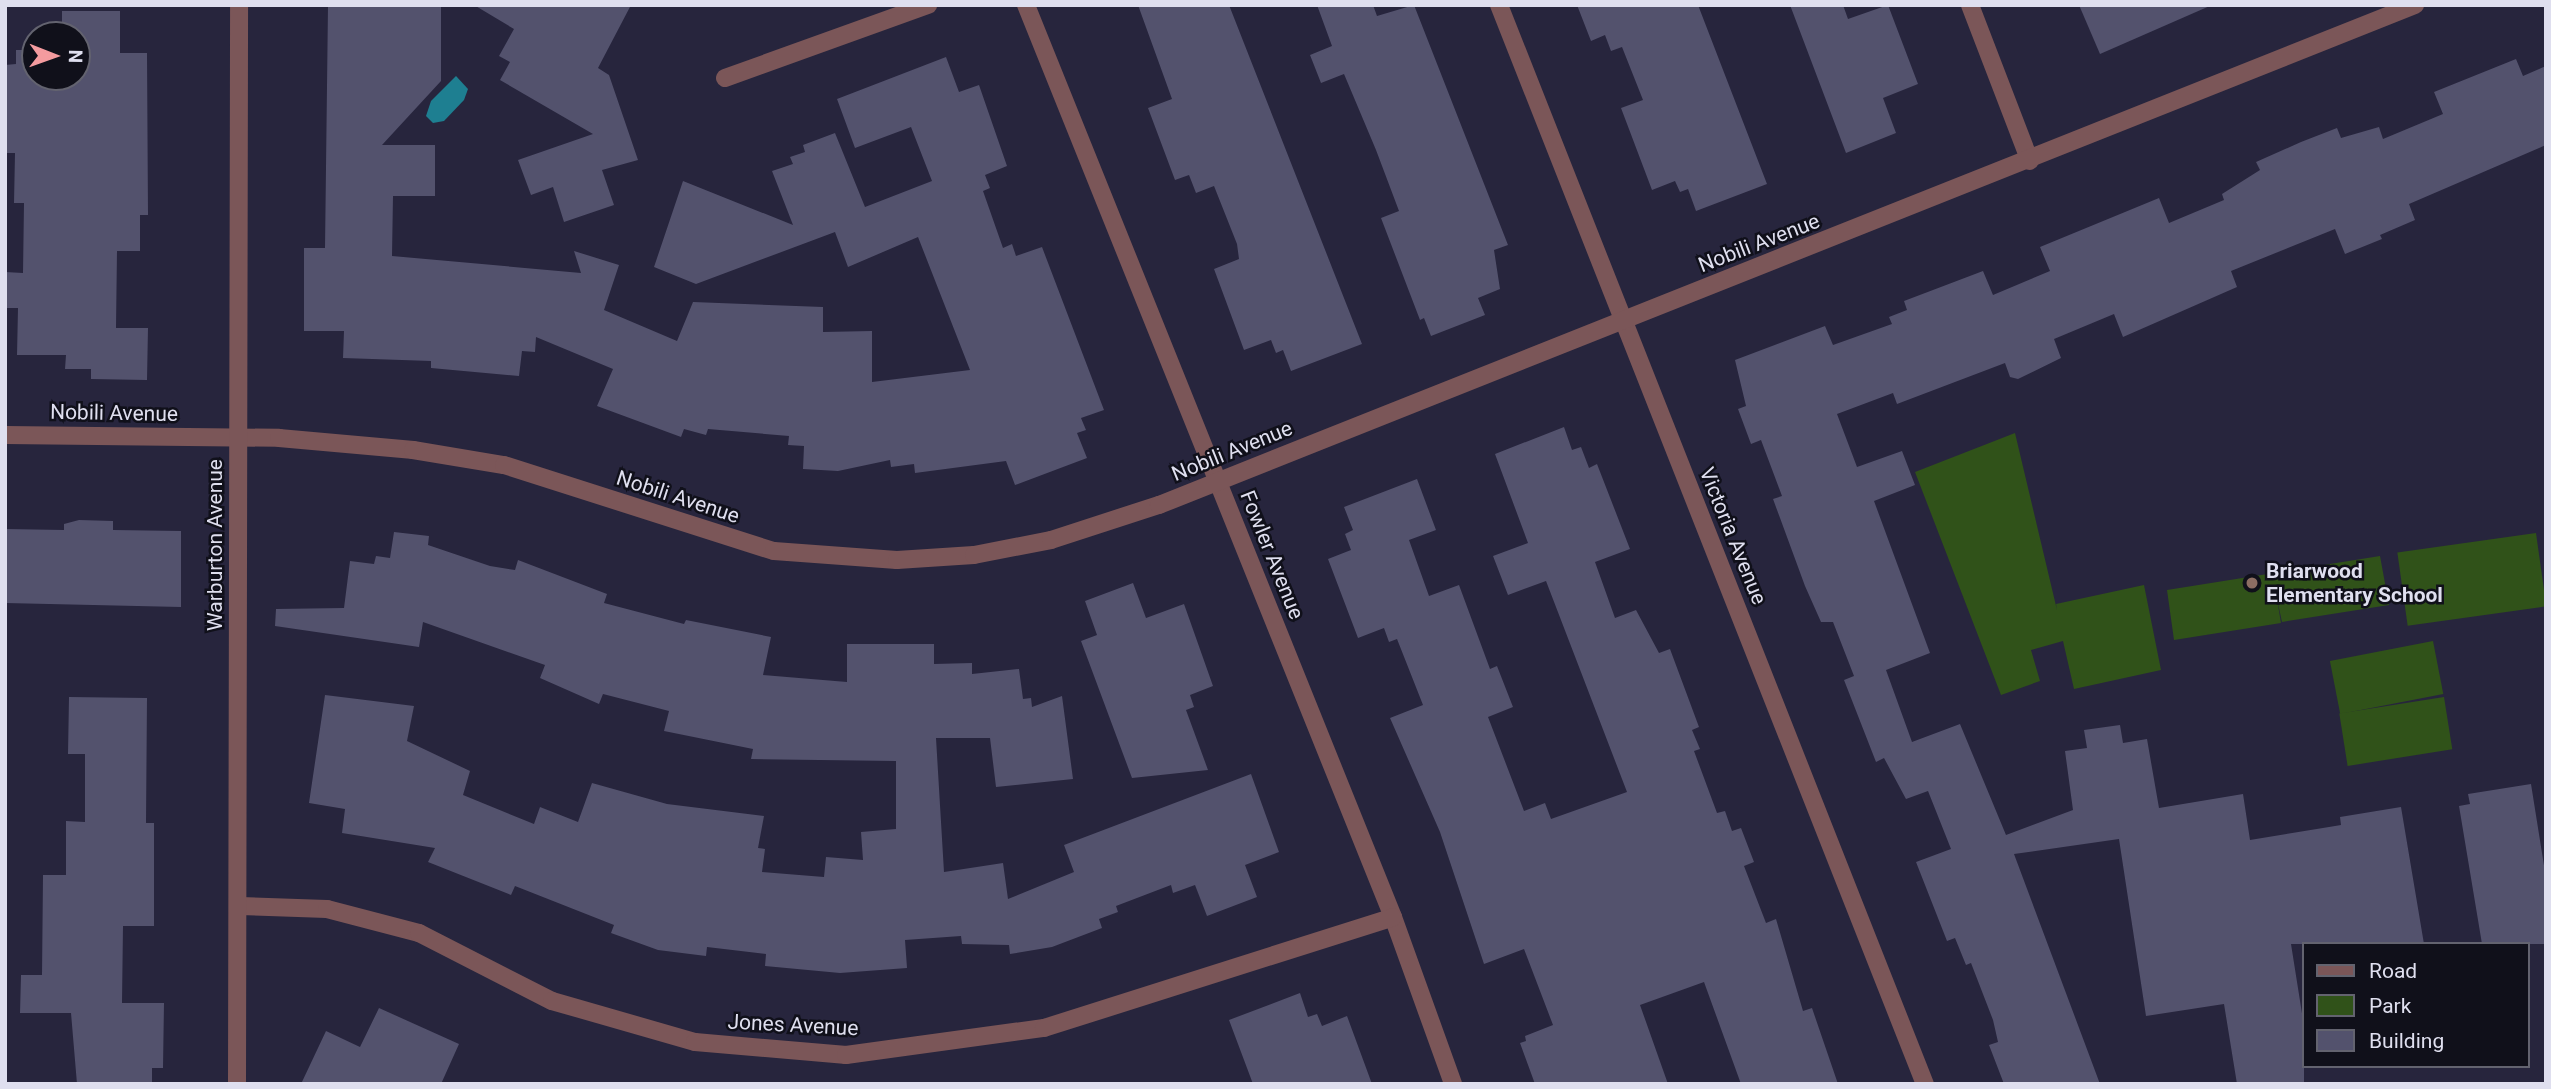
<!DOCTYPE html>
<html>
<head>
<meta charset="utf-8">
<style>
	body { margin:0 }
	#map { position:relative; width:2551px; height:1089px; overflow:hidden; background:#27253d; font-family:Roboto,sans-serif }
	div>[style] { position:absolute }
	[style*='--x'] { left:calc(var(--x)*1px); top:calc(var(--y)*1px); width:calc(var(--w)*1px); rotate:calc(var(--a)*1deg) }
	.green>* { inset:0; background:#305219; transform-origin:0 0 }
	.water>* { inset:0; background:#1e7f91 }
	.building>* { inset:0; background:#53526d }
	.street>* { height:18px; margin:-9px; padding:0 9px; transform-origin:9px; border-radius:9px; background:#7b5658 }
	.dots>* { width:19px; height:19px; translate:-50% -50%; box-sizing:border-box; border:4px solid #10101a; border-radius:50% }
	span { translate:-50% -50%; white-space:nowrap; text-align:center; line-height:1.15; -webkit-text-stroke:5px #10101a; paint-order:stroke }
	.street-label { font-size:21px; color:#dfdfef }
	.poi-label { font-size:21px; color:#dfdfef; font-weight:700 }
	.left { translate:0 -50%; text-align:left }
	.frame { position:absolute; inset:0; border:7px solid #dfdfef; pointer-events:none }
	.legend { position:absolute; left:2302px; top:942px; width:228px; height:126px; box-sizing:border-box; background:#10101a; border:2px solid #63636f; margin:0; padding:9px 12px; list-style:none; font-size:21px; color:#dfdfef }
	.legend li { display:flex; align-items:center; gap:14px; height:35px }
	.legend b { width:35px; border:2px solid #63636f }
	.north { position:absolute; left:21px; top:21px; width:70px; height:70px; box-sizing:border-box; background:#10101a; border:2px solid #63636f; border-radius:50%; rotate:91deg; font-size:19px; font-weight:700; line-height:28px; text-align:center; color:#dfdfef }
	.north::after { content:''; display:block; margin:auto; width:24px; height:32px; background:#f49b9f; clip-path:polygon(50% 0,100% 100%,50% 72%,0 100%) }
</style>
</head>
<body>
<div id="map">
	<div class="green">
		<i style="clip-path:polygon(2015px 433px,2057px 610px,2056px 604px,2144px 585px,2161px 670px,2074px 689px,2063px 641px,2031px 650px,2040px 681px,2001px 695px,1915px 472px)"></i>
		<i style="left:2536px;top:533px;width:74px;height:140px;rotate:82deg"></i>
		<i style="clip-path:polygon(2380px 556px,2389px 605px,2282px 622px,2277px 599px,2281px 623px,2174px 640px,2167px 590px)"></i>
		<i style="left:2433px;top:641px;width:54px;height:105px;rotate:79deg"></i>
		<i style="left:2444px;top:697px;width:53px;height:106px;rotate:81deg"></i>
	</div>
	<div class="water">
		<i style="clip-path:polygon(456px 76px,468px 89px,464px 100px,444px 121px,433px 123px,426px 116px,431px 101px)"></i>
	</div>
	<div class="building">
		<i style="clip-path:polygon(328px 5px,441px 5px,441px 81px,382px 145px,435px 145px,435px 196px,393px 196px,392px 256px,581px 273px,574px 251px,619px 265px,604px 310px,677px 341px,693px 302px,823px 307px,823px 332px,872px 331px,872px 382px,970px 370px,918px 237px,848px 267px,835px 232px,696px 284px,654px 267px,683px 181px,793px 225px,772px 171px,793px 164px,790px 157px,805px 152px,803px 145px,835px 133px,865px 207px,932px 181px,911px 127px,855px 148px,837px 99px,946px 57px,959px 92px,979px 85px,1007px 166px,985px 175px,990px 188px,983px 191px,1003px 248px,1012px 244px,1016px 256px,1042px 247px,1104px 410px,1081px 418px,1086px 430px,1077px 433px,1087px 458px,1015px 485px,1006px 461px,915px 473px,914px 464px,891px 467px,890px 460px,838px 471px,803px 469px,804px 446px,788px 445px,789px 436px,708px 429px,706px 435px,684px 429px,681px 437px,597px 406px,613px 369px,536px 337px,535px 352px,522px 351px,519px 376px,431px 368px,431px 361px,343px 358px,344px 331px,304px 331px,304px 248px,325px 248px)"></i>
		<i style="clip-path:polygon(474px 5px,631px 5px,598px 68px,609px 75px,638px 160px,602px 170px,614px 205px,564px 222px,553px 187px,531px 195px,518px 160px,593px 134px,500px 80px,510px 62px,499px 56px,514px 29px)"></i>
		<i style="clip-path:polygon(1138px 5px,1229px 5px,1362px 344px,1291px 371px,1283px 350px,1276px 353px,1271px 340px,1244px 350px,1214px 269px,1239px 259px,1237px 244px,1214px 186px,1196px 193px,1189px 175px,1175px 180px,1148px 108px,1172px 99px)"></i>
		<i style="clip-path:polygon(1317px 5px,1373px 5px,1377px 16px,1414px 5px,1508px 245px,1494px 250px,1500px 289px,1478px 298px,1485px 315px,1431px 336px,1424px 318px,1420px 320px,1381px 218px,1399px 211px,1376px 150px,1344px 74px,1321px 83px,1310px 55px,1332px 46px)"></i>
		<i style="clip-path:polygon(1577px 5px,1698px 5px,1767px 184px,1696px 211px,1688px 189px,1680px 192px,1675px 181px,1652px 190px,1621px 108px,1643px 100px,1622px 47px,1611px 51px,1605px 35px,1591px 41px)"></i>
		<i style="clip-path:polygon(1790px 5px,1843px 5px,1848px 19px,1888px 5px,1918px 84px,1883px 98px,1896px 133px,1846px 153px)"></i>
		<i style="clip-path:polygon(2079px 5px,2212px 5px,2100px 54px)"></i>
		<i style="clip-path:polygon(62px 11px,120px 11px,120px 53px,147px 53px,148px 215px,140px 215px,140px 251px,117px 251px,116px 328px,148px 328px,147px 380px,91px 379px,91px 369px,65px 369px,66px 355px,17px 355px,18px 308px,5px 308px,5px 272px,23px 273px,24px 203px,14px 203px,15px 153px,5px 153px,5px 65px,16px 64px,16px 50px,35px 50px,35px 77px,77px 77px,77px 35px,62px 35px)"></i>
		<i style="clip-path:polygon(2516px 59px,2523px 76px,2546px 66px,2546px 145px,2409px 204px,2415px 220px,2380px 235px,2382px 239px,2345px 254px,2335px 229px,2231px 271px,2237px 287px,2123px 337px,2114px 314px,2054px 339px,2061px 358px,2018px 379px,2010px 377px,2005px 363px,1897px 404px,1893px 393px,1837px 414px,1857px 467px,1902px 451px,1915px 485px,1874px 501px,1930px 653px,1886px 670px,1912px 742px,1960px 724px,2006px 835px,2073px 810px,2065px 751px,2087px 748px,2084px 730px,2120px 725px,2123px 743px,2147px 739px,2159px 808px,2243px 794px,2250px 840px,2329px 827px,2341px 825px,2340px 817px,2401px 807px,2424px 944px,2291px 944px,2304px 1026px,2304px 1084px,2237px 1084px,2224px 1004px,2146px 1016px,2119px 839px,2014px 854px,2100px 1084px,2004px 1084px,1989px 1045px,1998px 1042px,1993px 1020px,1971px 963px,1966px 965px,1955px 938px,1947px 941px,1916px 862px,1951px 849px,1928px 791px,1906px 799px,1884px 758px,1876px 762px,1844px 680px,1854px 676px,1833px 622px,1821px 622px,1805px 586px,1773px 499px,1782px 496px,1761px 440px,1751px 444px,1738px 409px,1746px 406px,1735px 360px,1825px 326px,1833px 345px,1892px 324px,1889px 317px,1907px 310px,1904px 301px,1983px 271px,1993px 295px,2050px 271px,2040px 247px,2159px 198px,2169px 223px,2224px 200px,2222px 194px,2260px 170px,2256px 162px,2301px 142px,2337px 128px,2341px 138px,2379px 127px,2383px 139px,2443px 114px,2434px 92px)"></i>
		<i style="clip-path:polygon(1564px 427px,1572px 450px,1581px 447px,1589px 468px,1597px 464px,1630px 549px,1595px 562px,1615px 618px,1636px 610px,1659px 653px,1670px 649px,1699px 727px,1692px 730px,1700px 749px,1694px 751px,1717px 813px,1725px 811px,1732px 831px,1741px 828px,1754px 862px,1744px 866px,1766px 923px,1776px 919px,1803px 1011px,1812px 1008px,1838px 1084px,1741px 1084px,1704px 982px,1640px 1005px,1668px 1084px,1535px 1084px,1520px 1043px,1526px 1041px,1525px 1036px,1553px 1025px,1524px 949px,1484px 964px,1440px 832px,1390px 718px,1423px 705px,1397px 639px,1389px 642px,1384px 628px,1358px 638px,1328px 559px,1351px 550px,1345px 534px,1353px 530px,1344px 507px,1417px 479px,1436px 530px,1409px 540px,1429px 596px,1459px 585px,1490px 669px,1497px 666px,1513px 707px,1488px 717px,1524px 811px,1545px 803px,1551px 819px,1627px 792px,1546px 581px,1508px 595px,1493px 556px,1528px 543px,1495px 454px)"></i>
		<i style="clip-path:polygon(79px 520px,113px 521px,113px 530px,181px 531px,181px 607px,5px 603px,5px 529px,64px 530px,64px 524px)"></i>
		<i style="clip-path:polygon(394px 532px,429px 536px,428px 545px,490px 566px,515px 570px,518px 560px,607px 594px,604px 603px,684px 624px,686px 620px,771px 637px,763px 675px,847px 682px,847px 644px,934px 644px,934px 664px,972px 663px,972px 674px,1019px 669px,1023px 699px,1031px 698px,1032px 707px,1062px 696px,1073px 779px,996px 787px,990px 738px,936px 738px,944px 872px,1003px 863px,1008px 899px,1074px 872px,1064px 845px,1251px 774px,1279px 852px,1245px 865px,1257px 897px,1207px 916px,1195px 885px,1173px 893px,1171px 885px,1116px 906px,1118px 912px,1099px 919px,1102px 928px,1052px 947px,1010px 954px,1009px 945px,962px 944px,961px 936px,905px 940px,907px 968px,840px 973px,765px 966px,766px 954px,707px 947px,706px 956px,658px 950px,611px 933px,614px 925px,515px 886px,511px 895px,428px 862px,435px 848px,342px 833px,345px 809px,309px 803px,325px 695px,414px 706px,407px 741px,470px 771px,463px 795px,534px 824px,540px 807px,578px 822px,592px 783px,667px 804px,764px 816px,758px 848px,765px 849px,762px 872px,824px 877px,826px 857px,863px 860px,861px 832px,896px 829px,896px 761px,751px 759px,753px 749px,664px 731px,669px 711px,603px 694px,599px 704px,540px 678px,545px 665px,423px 622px,419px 647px,275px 626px,276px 609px,344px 608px,350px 561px,374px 564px,376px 556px,390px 558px)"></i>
		<i style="clip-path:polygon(1133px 583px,1146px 618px,1184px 604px,1213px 686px,1190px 695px,1194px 707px,1186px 710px,1208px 770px,1132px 778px,1081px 641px,1097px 635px,1085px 601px)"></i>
		<i style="clip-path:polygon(69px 697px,147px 698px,146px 823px,154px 823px,154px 926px,123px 926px,122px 1003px,164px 1003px,163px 1068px,152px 1068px,152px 1084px,77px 1084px,71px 1013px,20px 1013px,21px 975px,42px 975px,43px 875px,66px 875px,66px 821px,85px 822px,85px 754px,68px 754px)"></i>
		<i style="clip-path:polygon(2531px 784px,2546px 878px,2546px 944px,2482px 944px,2459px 806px,2470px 804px,2468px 794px)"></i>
		<i style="clip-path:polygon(1300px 993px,1308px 1017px,1317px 1014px,1322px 1026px,1347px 1016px,1372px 1084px,1253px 1084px,1229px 1020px)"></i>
		<i style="clip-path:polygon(379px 1008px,459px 1044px,441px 1084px,301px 1084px,326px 1031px,360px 1047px)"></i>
	</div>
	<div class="street">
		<i style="--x:1026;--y:5;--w:983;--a:68.08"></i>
		<i style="--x:1393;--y:917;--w:177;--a:70.2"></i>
		<i style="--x:1499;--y:5;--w:1160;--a:68.46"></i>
		<i style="--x:1970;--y:5;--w:167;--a:69"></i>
		<i style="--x:725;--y:78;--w:216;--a:-19.8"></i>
		<i style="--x:5;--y:435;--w:274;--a:0.6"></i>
		<i style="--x:279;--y:438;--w:135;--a:5.1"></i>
		<i style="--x:413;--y:450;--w:92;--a:9.4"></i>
		<i style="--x:504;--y:465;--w:283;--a:17.7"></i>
		<i style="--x:774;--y:551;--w:123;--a:4.2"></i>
		<i style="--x:897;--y:560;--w:77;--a:-3.7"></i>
		<i style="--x:974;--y:555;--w:78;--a:-11"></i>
		<i style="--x:1051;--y:540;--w:114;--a:-18"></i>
		<i style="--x:1159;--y:505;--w:1352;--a:-21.71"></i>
		<i style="--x:240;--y:906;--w:87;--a:2"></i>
		<i style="--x:327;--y:909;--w:95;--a:14.6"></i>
		<i style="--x:419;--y:933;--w:149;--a:27.1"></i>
		<i style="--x:552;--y:1001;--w:149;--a:16"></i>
		<i style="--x:695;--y:1042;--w:152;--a:4.9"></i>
		<i style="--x:846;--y:1055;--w:200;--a:-7.8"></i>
		<i style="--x:1044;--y:1028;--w:366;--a:-17.6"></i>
		<i style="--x:237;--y:1084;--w:1079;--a:-89.89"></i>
	</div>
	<div class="dots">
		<i style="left:2252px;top:583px;background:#8d6e63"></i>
	</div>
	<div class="street-label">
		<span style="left:1759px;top:243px;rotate:-21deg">Nobili Avenue</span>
		<span style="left:114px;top:413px;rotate:1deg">Nobili Avenue</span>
		<span style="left:1232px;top:451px;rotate:-22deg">Nobili Avenue</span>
		<span style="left:678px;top:497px;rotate:18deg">Nobili Avenue</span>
		<span style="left:1733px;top:536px;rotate:68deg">Victoria Avenue</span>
		<span style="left:215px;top:545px;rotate:-90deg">Warburton Avenue</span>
		<span style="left:1272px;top:555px;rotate:68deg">Fowler Avenue</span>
		<span style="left:793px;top:1025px;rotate:3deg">Jones Avenue</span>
	</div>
	<div class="poi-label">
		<span class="left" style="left:2266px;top:583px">Briarwood<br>Elementary School</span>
	</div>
	<div class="frame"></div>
	<ul class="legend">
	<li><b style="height:9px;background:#7b5658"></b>Road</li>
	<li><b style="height:19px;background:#305219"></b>Park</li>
	<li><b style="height:19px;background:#53526d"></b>Building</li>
	</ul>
	<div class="north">N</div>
</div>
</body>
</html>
